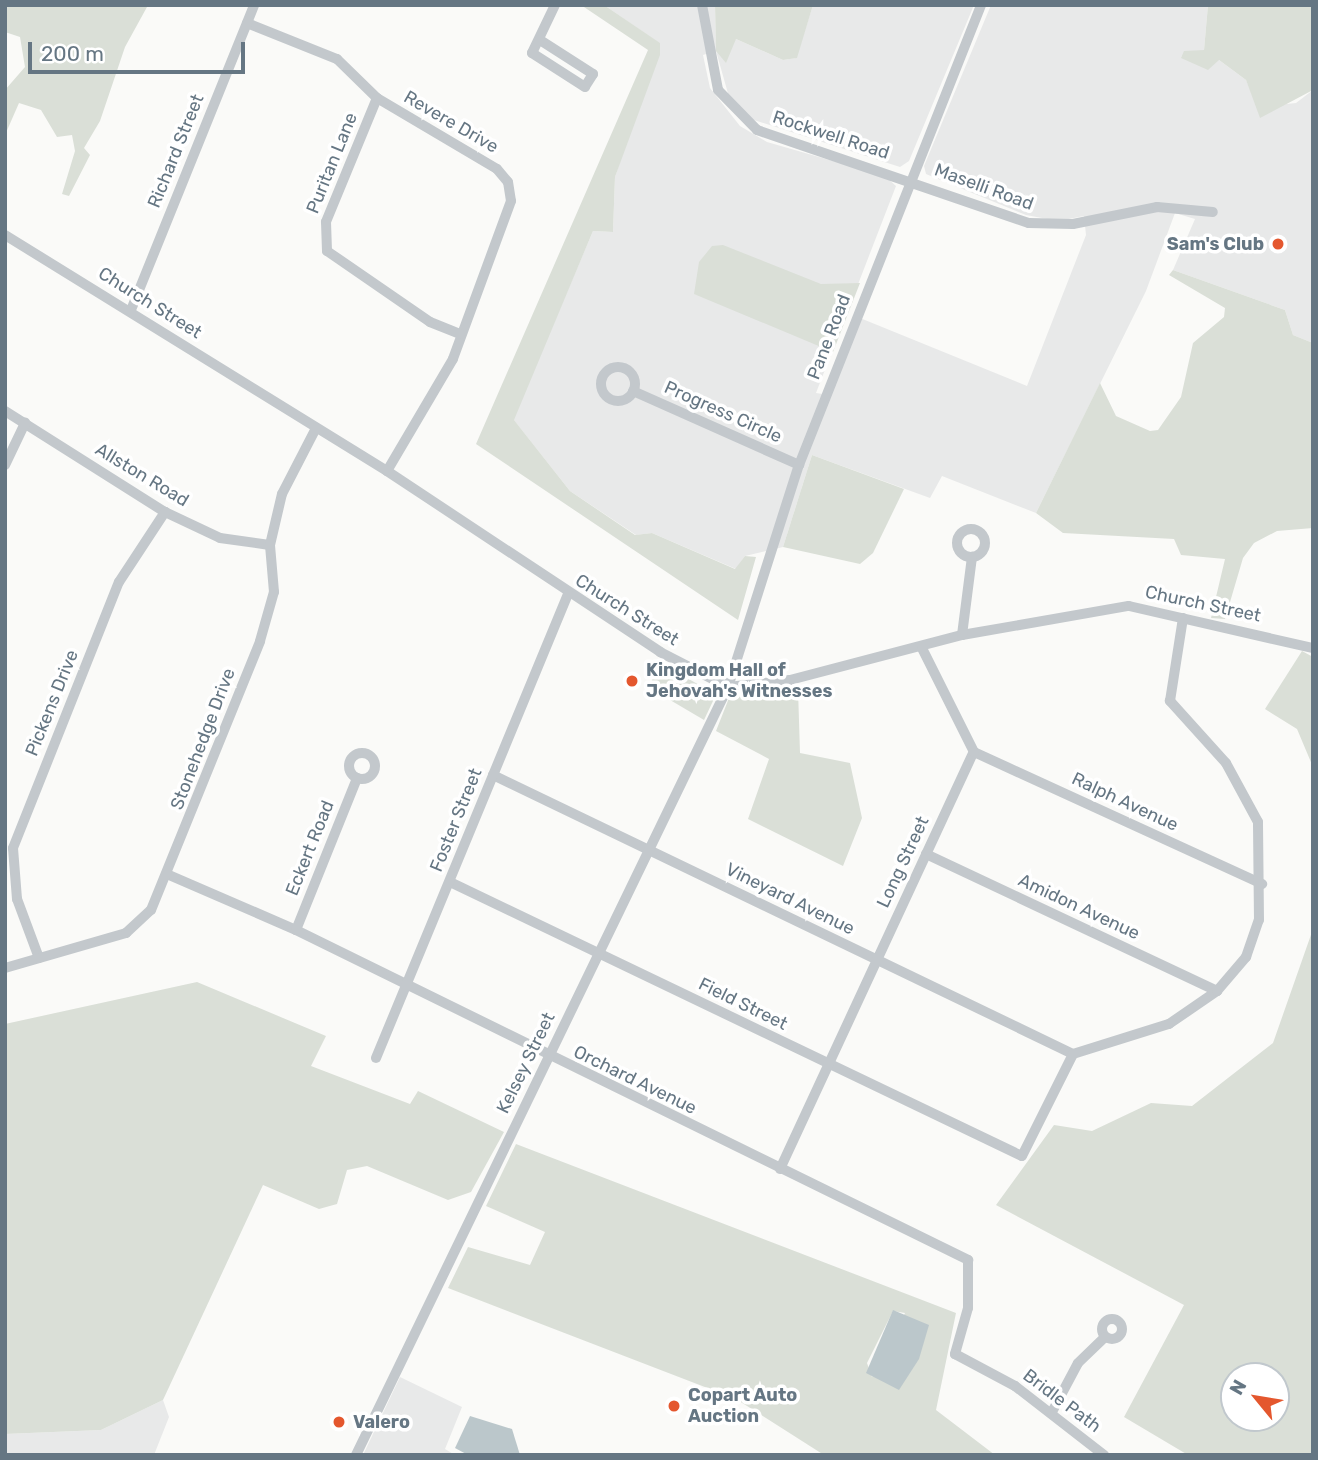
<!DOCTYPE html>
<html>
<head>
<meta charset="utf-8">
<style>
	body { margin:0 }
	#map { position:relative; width:1318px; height:1460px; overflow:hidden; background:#fafaf8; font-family:Rubik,sans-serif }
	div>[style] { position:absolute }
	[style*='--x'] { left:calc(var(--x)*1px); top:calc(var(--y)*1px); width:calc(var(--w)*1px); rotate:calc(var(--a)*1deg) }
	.built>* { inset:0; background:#e8e9e9 }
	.green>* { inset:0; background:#dadfd7 }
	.water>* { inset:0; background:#bbc7cb }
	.minor>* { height:10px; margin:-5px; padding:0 5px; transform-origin:5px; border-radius:5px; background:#c3c8cc }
	.minor>.ring { margin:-5px; padding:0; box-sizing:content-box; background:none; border:10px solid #c3c8cc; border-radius:50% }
	.dots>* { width:19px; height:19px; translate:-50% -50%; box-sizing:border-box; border:4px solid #fff; border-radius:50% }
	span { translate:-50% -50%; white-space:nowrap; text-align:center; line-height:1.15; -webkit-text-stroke:7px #fff; paint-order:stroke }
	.street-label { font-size:18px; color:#657683 }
	.poi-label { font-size:18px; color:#657683; font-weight:700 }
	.right { translate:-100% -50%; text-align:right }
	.left { translate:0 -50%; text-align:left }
	.frame { position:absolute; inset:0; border:7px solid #657683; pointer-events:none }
	.north { position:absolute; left:1220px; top:1362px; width:70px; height:70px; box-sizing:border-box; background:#fff; border:2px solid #c1c8cd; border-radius:50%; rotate:300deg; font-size:19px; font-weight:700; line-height:28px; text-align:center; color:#657683 }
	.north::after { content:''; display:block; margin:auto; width:24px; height:32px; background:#e4572e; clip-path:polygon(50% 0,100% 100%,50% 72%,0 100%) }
	.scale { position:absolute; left:28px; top:42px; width:217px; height:32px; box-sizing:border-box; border:4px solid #657683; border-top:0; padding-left:9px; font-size:21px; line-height:24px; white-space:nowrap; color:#657683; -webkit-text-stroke:5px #fff; paint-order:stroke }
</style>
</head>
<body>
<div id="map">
	<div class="built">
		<i style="clip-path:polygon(604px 5px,715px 5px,716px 51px,736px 39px,783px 60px,796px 58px,813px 5px,974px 5px,909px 161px,900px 167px,754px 120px,729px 97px,716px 51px,703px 55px,710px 88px,740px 126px,767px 142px,885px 176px,896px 186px,816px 393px,829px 395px,860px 318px,1027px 386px,1086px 235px,1084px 216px,1058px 221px,1026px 215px,926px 174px,924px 166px,991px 5px,1208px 5px,1204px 50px,1181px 57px,1219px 60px,1246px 80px,1258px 107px,1296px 103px,1313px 90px,1313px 343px,1293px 335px,1285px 310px,1173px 270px,1195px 219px,1175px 213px,1146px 291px,1036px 513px,942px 476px,930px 498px,812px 455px,783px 547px,745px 556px,736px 569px,652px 533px,636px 535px,570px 491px,513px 419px,593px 231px,613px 232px,615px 177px,659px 43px)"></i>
		<i style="clip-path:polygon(400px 1377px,462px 1407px,445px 1449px,455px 1455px,363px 1455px)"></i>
		<i style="clip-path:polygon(163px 1400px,169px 1417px,154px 1455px,5px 1455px,5px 1434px,101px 1430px)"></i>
	</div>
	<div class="green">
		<i style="clip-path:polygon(5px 5px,147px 7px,125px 47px,100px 121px,84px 148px,90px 155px,69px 196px,62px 194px,75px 151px,72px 135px,57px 137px,41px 110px,19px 103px,5px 135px,5px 90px,25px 67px,20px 37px,5px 32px)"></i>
		<i style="clip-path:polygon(581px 5px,604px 5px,660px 43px,660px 55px,615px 177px,613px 232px,593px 231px,514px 420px,570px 491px,635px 535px,652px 533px,735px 569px,745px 556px,756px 557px,738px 620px,476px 444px,648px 50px)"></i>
		<i style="clip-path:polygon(715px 5px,813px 5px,797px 58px,783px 60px,736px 39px,726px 63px,716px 51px)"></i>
		<i style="clip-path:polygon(1208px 5px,1313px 5px,1313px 90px,1260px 118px,1246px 80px,1219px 60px,1208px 70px,1181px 58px,1184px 51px,1204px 50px)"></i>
		<i style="clip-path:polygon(723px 245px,821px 284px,860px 283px,833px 352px,694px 294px,699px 262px,712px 246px)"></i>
		<i style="clip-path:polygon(1173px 270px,1285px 310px,1293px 335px,1313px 343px,1313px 528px,1277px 531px,1254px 543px,1243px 558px,1225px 619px,1211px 618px,1225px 559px,1181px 555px,1174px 539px,1063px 533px,1036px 513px,1100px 383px,1116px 416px,1150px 431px,1158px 430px,1181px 397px,1193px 343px,1224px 317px,1225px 308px,1169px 275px)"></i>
		<i style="clip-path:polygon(812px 455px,904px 489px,873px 553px,860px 564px,783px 547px)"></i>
		<i style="clip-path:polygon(1302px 651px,1313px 657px,1313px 767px,1297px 729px,1265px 709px)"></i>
		<i style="clip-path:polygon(662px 664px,710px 691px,713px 701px,704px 720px,648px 687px)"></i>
		<i style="clip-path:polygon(798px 689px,800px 753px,850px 763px,862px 818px,843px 866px,748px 819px,769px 759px,716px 731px,729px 698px)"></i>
		<i style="clip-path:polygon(evenodd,1313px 929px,1313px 1455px,1188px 1455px,1124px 1417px,1184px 1305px,996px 1205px,1054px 1125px,1092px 1131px,1151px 1103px,1192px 1106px,1273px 1043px,1313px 929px,1234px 1376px,1276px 1376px,1276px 1418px,1234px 1418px,1234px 1376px)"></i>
		<i style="clip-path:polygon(197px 982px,326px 1036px,311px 1066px,410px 1104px,418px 1091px,504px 1132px,471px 1192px,448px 1200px,367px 1166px,347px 1170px,337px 1204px,319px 1209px,263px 1185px,163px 1400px,101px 1430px,5px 1434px,5px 1024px)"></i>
		<i style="clip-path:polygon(evenodd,516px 1144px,956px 1313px,936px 1410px,995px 1455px,824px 1455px,736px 1399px,448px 1288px,468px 1247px,530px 1265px,545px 1232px,486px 1206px,516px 1144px,893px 1311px,905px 1313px,872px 1377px,867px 1363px,893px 1311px)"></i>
	</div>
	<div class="water">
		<i style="clip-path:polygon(893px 1310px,929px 1325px,919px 1359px,899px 1390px,866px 1373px)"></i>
		<i style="clip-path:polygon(470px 1416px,512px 1429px,520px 1455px,468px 1455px,455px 1448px)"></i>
	</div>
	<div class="minor">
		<i style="--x:702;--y:5;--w:86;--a:79.3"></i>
		<i style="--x:718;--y:90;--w:56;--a:45.7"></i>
		<i style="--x:757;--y:130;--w:287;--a:18.9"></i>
		<i style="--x:1029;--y:223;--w:44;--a:1.3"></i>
		<i style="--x:1073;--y:224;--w:86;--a:-11.4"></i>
		<i style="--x:1157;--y:207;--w:56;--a:5.1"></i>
		<i style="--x:247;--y:23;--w:97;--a:21.8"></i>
		<i style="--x:337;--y:59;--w:56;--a:44.3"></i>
		<i style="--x:377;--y:98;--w:139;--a:30.6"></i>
		<i style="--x:497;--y:169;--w:17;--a:50"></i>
		<i style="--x:508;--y:182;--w:19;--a:81"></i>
		<i style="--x:511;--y:201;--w:168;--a:110.2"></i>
		<i style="--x:453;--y:359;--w:130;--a:120.5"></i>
		<i style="--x:540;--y:40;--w:63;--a:32.7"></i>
		<i style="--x:593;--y:74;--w:15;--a:122"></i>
		<i style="--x:585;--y:87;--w:63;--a:-147.3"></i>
		<i style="--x:532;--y:53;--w:53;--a:-64.4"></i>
		<i style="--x:377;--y:98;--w:134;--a:112.4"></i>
		<i style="--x:326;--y:222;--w:29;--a:88"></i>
		<i style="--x:327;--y:251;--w:125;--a:34.6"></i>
		<i style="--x:430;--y:322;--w:32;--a:22"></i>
		<i style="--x:5;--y:235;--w:449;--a:31.7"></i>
		<i style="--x:387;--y:471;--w:328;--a:33.5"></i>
		<i style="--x:660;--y:652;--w:76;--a:27.2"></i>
		<i style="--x:728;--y:687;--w:62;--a:-6.4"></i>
		<i style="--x:790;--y:680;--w:178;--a:-14.7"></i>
		<i style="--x:962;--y:635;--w:169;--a:-9.9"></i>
		<i style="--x:1129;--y:606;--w:189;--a:12.9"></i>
		<i style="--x:131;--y:310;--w:329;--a:-68"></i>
		<i class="ring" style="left:601px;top:367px;width:24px;height:24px"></i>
		<i style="--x:633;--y:391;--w:182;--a:24"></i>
		<i style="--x:5;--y:411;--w:189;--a:32.3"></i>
		<i style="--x:165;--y:512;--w:61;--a:25.3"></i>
		<i style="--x:220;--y:538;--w:50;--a:8"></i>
		<i style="--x:5;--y:465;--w:47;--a:-64.5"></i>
		<i class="ring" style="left:957px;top:529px;width:18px;height:18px"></i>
		<i style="--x:962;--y:635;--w:79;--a:-82.7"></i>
		<i style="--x:974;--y:752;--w:317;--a:24.6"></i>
		<i class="ring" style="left:349px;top:753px;width:16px;height:16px"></i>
		<i style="--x:493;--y:775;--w:644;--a:25.69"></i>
		<i style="--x:926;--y:854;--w:322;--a:25.2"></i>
		<i style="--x:169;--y:875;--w:138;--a:23.4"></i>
		<i style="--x:296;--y:930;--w:749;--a:26.15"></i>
		<i style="--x:968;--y:1260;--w:48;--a:90"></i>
		<i style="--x:968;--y:1308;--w:48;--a:105.8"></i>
		<i style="--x:955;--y:1354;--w:68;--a:28.1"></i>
		<i style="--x:1015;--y:1386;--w:113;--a:37.8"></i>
		<i style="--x:450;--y:882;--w:634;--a:25.6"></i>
		<i style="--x:1022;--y:1156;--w:114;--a:-63.4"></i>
		<i style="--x:1073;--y:1054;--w:101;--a:-17.4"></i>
		<i style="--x:1169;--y:1024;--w:58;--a:-34.5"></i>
		<i style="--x:1217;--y:991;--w:45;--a:-49.5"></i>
		<i style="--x:1246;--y:957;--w:39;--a:-71"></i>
		<i style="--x:1259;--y:920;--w:98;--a:-90.6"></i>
		<i style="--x:1258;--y:822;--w:67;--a:-118.5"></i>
		<i style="--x:1226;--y:763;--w:84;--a:-132.1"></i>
		<i style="--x:1170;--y:701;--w:84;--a:-81.1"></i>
		<i style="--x:296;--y:930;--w:164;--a:-68.1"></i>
		<i style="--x:39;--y:958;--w:63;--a:-110.4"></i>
		<i style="--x:17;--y:899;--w:51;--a:-94.5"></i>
		<i style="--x:13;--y:848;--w:286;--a:-68.3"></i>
		<i style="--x:119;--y:582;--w:84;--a:-56.7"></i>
		<i style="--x:5;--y:968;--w:126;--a:-16.1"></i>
		<i style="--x:126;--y:933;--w:34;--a:-43"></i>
		<i style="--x:151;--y:910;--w:290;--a:-67.9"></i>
		<i style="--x:260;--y:641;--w:51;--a:-74.1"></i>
		<i style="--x:274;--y:592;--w:47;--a:-94.9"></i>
		<i style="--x:270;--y:545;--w:52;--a:-76.8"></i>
		<i style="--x:282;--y:494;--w:74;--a:-62.7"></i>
		<i style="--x:376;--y:1058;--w:502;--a:-67.52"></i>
		<i style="--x:780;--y:1169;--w:460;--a:-65.1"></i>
		<i style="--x:974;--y:752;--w:116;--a:-116.6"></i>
		<i class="ring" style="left:1102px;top:1319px;width:10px;height:10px"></i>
		<i style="--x:1052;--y:1412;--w:55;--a:-62"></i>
		<i style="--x:1078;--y:1363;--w:37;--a:-44"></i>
		<i style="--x:356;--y:1455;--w:853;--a:-64.16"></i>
		<i style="--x:728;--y:687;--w:233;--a:-72.3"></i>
		<i style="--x:799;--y:465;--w:495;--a:-68.4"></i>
	</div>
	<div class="dots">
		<i style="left:1278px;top:244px;background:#e4572e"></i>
		<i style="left:632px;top:681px;background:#e4572e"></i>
		<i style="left:674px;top:1406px;background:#e4572e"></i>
		<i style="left:339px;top:1422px;background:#e4572e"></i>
	</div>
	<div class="street-label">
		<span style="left:451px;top:122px;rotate:30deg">Revere Drive</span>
		<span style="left:831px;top:135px;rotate:18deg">Rockwell Road</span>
		<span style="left:176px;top:151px;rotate:-68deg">Richard Street</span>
		<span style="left:332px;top:163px;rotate:-68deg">Puritan Lane</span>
		<span style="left:984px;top:187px;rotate:20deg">Maselli Road</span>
		<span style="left:150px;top:303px;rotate:32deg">Church Street</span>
		<span style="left:829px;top:337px;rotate:-69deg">Pane Road</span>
		<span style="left:723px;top:412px;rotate:24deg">Progress Circle</span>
		<span style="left:142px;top:475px;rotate:31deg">Allston Road</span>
		<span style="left:1203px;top:604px;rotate:12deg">Church Street</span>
		<span style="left:627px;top:610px;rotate:32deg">Church Street</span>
		<span style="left:52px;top:703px;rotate:-68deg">Pickens Drive</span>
		<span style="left:203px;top:739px;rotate:-69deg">Stonehedge Drive</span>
		<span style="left:1125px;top:802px;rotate:25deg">Ralph Avenue</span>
		<span style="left:456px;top:820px;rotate:-68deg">Foster Street</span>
		<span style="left:310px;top:848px;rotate:-68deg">Eckert Road</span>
		<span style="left:903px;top:862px;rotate:-65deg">Long Street</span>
		<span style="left:790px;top:899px;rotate:26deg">Vineyard Avenue</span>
		<span style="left:1079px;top:907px;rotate:25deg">Amidon Avenue</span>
		<span style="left:743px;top:1004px;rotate:26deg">Field Street</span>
		<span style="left:526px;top:1063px;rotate:-64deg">Kelsey Street</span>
		<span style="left:635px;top:1080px;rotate:26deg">Orchard Avenue</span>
		<span style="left:1062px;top:1401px;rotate:37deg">Bridle Path</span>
	</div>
	<div class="poi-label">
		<span class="right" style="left:1264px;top:244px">Sam's Club</span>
		<span class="left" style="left:646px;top:681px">Kingdom Hall of<br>Jehovah's Witnesses</span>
		<span class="left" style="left:688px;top:1406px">Copart Auto<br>Auction</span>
		<span class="left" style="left:353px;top:1422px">Valero</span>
	</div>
	<div class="frame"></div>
	<div class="north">N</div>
	<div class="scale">200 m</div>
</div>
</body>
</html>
